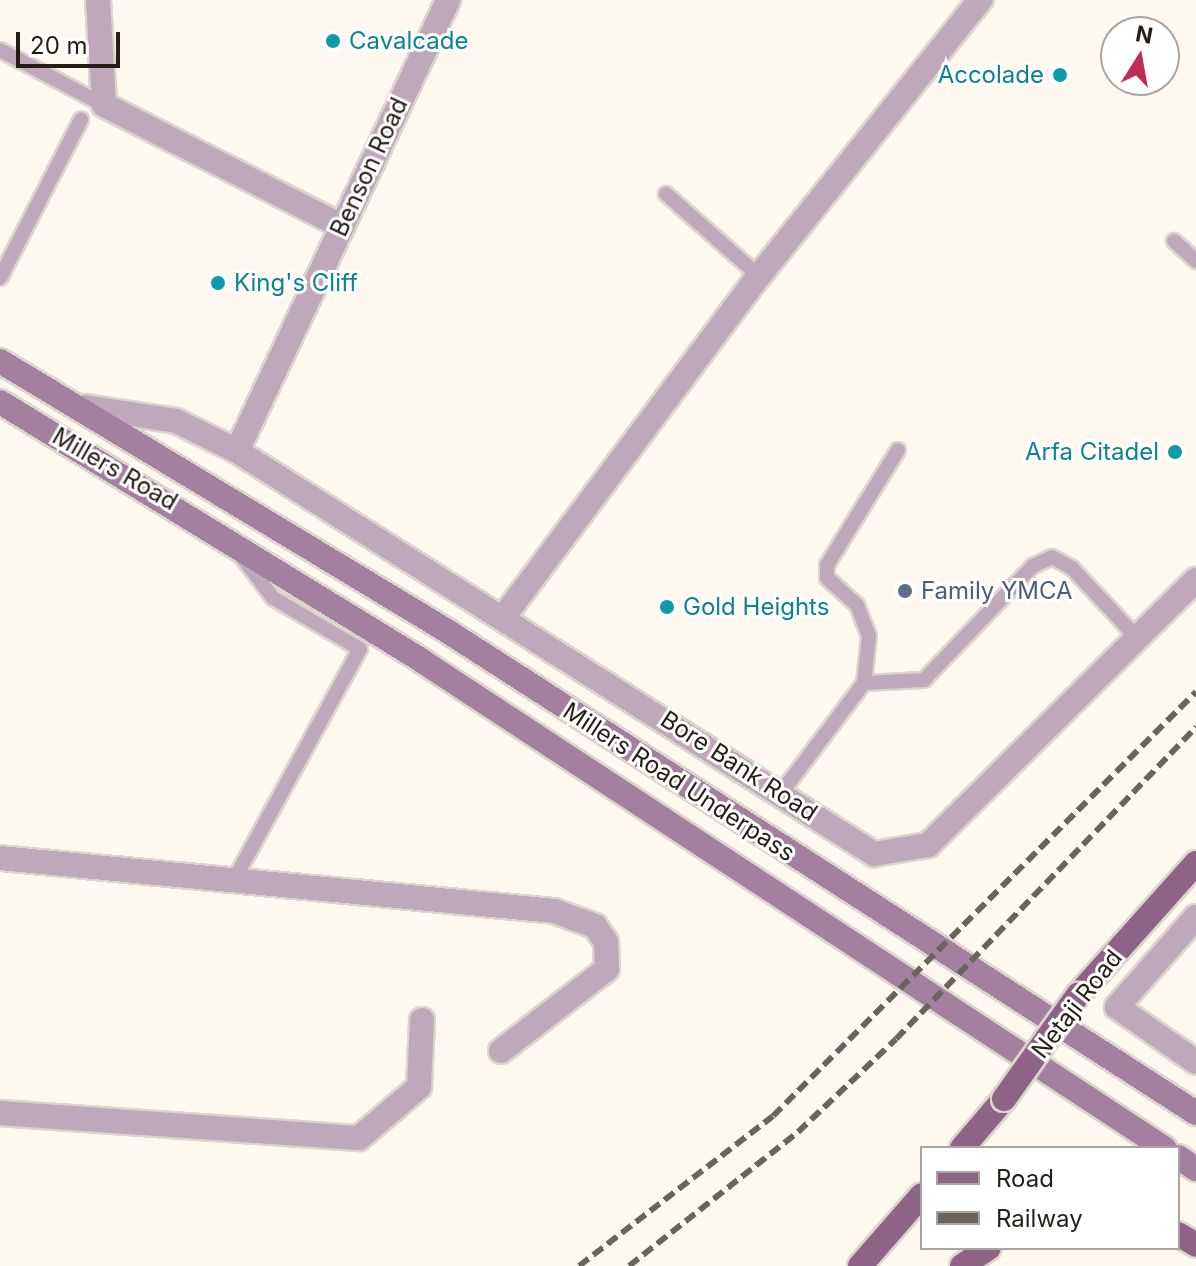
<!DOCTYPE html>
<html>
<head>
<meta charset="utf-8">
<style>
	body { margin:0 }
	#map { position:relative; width:1196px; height:1266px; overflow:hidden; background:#fff8f0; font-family:Inter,sans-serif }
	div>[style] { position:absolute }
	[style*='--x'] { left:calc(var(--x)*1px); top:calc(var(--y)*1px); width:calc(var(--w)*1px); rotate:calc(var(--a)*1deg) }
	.roads { filter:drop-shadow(2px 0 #dcd5cd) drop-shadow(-2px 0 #dcd5cd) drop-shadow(0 2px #dcd5cd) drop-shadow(0 -2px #dcd5cd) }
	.service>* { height:14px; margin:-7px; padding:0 7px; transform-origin:7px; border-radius:7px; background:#c0a8bb }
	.minor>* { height:24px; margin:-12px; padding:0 12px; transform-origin:12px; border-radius:12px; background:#c0a8bb }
	.secondary>* { height:24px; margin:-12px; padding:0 12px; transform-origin:12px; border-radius:12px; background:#a3809d }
	.primary>* { height:24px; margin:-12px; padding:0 12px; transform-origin:12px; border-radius:12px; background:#8e6486 }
	.rail>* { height:6px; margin-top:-3px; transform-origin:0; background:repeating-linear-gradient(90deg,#6a645c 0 12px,transparent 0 18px) }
	.bridges { filter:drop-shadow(2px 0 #dcd5cd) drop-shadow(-2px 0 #dcd5cd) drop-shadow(0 2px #dcd5cd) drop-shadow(0 -2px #dcd5cd) }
	.primary-bridge>* { height:24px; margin:-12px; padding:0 12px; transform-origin:12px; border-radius:12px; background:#8e6486 }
	.dots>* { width:22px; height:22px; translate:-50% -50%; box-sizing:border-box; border:4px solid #fff; border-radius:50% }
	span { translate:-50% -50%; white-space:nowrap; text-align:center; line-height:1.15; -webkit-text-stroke:6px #fff; paint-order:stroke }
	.culture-label { font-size:24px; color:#0d838f }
	.left { translate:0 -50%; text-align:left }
	.right { translate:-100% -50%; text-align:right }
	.street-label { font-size:24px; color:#241e16 }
	.service-label { font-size:24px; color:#4e5e75 }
	.legend { position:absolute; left:920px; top:1146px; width:260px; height:104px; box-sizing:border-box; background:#fff; border:2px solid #a7a5a2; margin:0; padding:10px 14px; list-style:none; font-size:24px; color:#241e16 }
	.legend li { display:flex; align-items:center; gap:16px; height:40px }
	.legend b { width:40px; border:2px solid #a7a5a2 }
	.north { position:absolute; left:1100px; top:16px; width:80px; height:80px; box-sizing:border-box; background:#fff; border:2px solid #a7a5a2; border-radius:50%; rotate:11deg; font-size:22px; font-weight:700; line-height:32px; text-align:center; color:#241e16 }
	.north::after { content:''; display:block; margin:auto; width:28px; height:36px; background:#be2e57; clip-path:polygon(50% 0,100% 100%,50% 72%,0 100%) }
	.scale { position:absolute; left:16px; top:32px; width:104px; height:36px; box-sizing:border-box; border:4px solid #241e16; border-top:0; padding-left:10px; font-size:24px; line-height:28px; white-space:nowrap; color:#241e16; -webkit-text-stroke:6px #fff; paint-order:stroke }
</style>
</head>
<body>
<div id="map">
	<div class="roads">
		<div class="service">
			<i style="--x:0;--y:50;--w:118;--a:27.9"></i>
			<i style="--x:666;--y:194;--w:124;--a:41.4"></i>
			<i style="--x:1174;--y:241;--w:30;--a:42"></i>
			<i style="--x:0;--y:278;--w:178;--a:-62.9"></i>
			<i style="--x:864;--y:683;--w:47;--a:-83.9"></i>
			<i style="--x:869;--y:636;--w:33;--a:-111"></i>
			<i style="--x:857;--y:605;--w:40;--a:-138"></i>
			<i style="--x:827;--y:578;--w:13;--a:-90"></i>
			<i style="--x:827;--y:565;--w:135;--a:-58.3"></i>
			<i style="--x:781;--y:793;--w:138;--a:-53"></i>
			<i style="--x:864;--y:683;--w:60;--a:-2.9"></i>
			<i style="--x:924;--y:680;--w:158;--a:-46.3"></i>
			<i style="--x:1033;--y:566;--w:21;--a:-25"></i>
			<i style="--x:1052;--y:557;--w:23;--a:29"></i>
			<i style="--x:1072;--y:568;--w:96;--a:47.1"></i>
			<i style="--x:234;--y:880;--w:263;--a:-61.4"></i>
			<i style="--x:360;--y:649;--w:101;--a:-149.6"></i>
			<i style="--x:273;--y:598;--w:51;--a:-127.1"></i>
		</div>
		<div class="minor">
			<i style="--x:98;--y:0;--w:105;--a:86.7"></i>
			<i style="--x:104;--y:105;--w:266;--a:27"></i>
			<i style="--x:85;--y:407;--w:92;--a:8.7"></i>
			<i style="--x:176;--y:421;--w:68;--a:26.2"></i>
			<i style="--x:237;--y:451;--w:498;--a:-64.9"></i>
			<i style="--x:237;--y:451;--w:754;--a:32.32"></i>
			<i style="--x:874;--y:854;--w:55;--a:-9.5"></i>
			<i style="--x:928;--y:845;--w:377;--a:-44.7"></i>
			<i style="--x:505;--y:615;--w:424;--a:-53.2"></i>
			<i style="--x:759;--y:276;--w:354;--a:-51.3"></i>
			<i style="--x:0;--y:858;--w:557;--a:5.46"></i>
			<i style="--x:554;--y:911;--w:44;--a:20.1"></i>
			<i style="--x:595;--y:926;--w:19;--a:55"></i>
			<i style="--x:606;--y:942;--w:27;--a:88"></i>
			<i style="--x:607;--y:969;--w:134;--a:142.3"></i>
			<i style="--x:1196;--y:917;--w:120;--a:131.3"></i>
			<i style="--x:1117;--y:1007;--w:96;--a:34.8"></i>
			<i style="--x:0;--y:1113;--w:360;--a:4"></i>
			<i style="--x:359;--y:1138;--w:79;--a:-40.4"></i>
			<i style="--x:419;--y:1087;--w:67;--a:-87.4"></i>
		</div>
		<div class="secondary">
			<i style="--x:0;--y:361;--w:519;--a:31.12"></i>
			<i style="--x:444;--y:629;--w:894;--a:32.77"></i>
			<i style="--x:0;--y:402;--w:495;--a:31.5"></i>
			<i style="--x:422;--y:661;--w:888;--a:33.28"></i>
			<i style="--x:1178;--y:1157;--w:22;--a:34"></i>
		</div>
		<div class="primary">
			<i style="--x:1078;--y:995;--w:177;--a:-48.2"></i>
			<i style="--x:962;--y:1148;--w:65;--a:-49.4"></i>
			<i style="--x:1178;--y:1234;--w:21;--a:31"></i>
			<i style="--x:860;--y:1266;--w:94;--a:-48.9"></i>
			<i style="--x:962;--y:1266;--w:32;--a:-34"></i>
		</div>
	</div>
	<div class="rail">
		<i style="--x:579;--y:1266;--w:245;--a:-37.7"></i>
		<i style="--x:773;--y:1116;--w:599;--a:-45.07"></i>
		<i style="--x:629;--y:1266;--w:216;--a:-38.4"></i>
		<i style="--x:798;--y:1132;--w:135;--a:-43.5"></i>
		<i style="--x:896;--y:1039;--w:433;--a:-46.1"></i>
	</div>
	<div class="bridges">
		<div class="primary-bridge">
			<i style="--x:1004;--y:1099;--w:128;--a:-54.6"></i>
		</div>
	</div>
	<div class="dots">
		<i style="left:333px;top:41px;background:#0f9aa8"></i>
		<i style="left:1060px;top:75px;background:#0f9aa8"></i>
		<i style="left:218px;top:283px;background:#0f9aa8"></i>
		<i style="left:1175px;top:452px;background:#0f9aa8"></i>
		<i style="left:905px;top:591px;background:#5c6f8a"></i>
		<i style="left:667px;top:607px;background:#0f9aa8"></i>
	</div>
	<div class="culture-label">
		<span class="left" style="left:349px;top:41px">Cavalcade</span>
		<span class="right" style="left:1044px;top:75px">Accolade</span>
		<span class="left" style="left:234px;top:283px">King's Cliff</span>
		<span class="right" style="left:1159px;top:452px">Arfa Citadel</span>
		<span class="left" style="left:683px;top:607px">Gold Heights</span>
	</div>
	<div class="street-label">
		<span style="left:369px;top:167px;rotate:-65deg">Benson Road</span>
		<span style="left:115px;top:469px;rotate:30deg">Millers Road</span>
		<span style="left:739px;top:766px;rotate:33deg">Bore Bank Road</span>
		<span style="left:679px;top:782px;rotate:33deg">Millers Road Underpass</span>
		<span style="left:1077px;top:1004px;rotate:-52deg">Netaji Road</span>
	</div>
	<div class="service-label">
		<span class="left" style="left:921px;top:591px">Family YMCA</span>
	</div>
	<ul class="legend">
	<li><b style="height:10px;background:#8e6486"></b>Road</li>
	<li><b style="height:10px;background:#6a645c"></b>Railway</li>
	</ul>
	<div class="north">N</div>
	<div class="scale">20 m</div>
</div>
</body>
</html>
